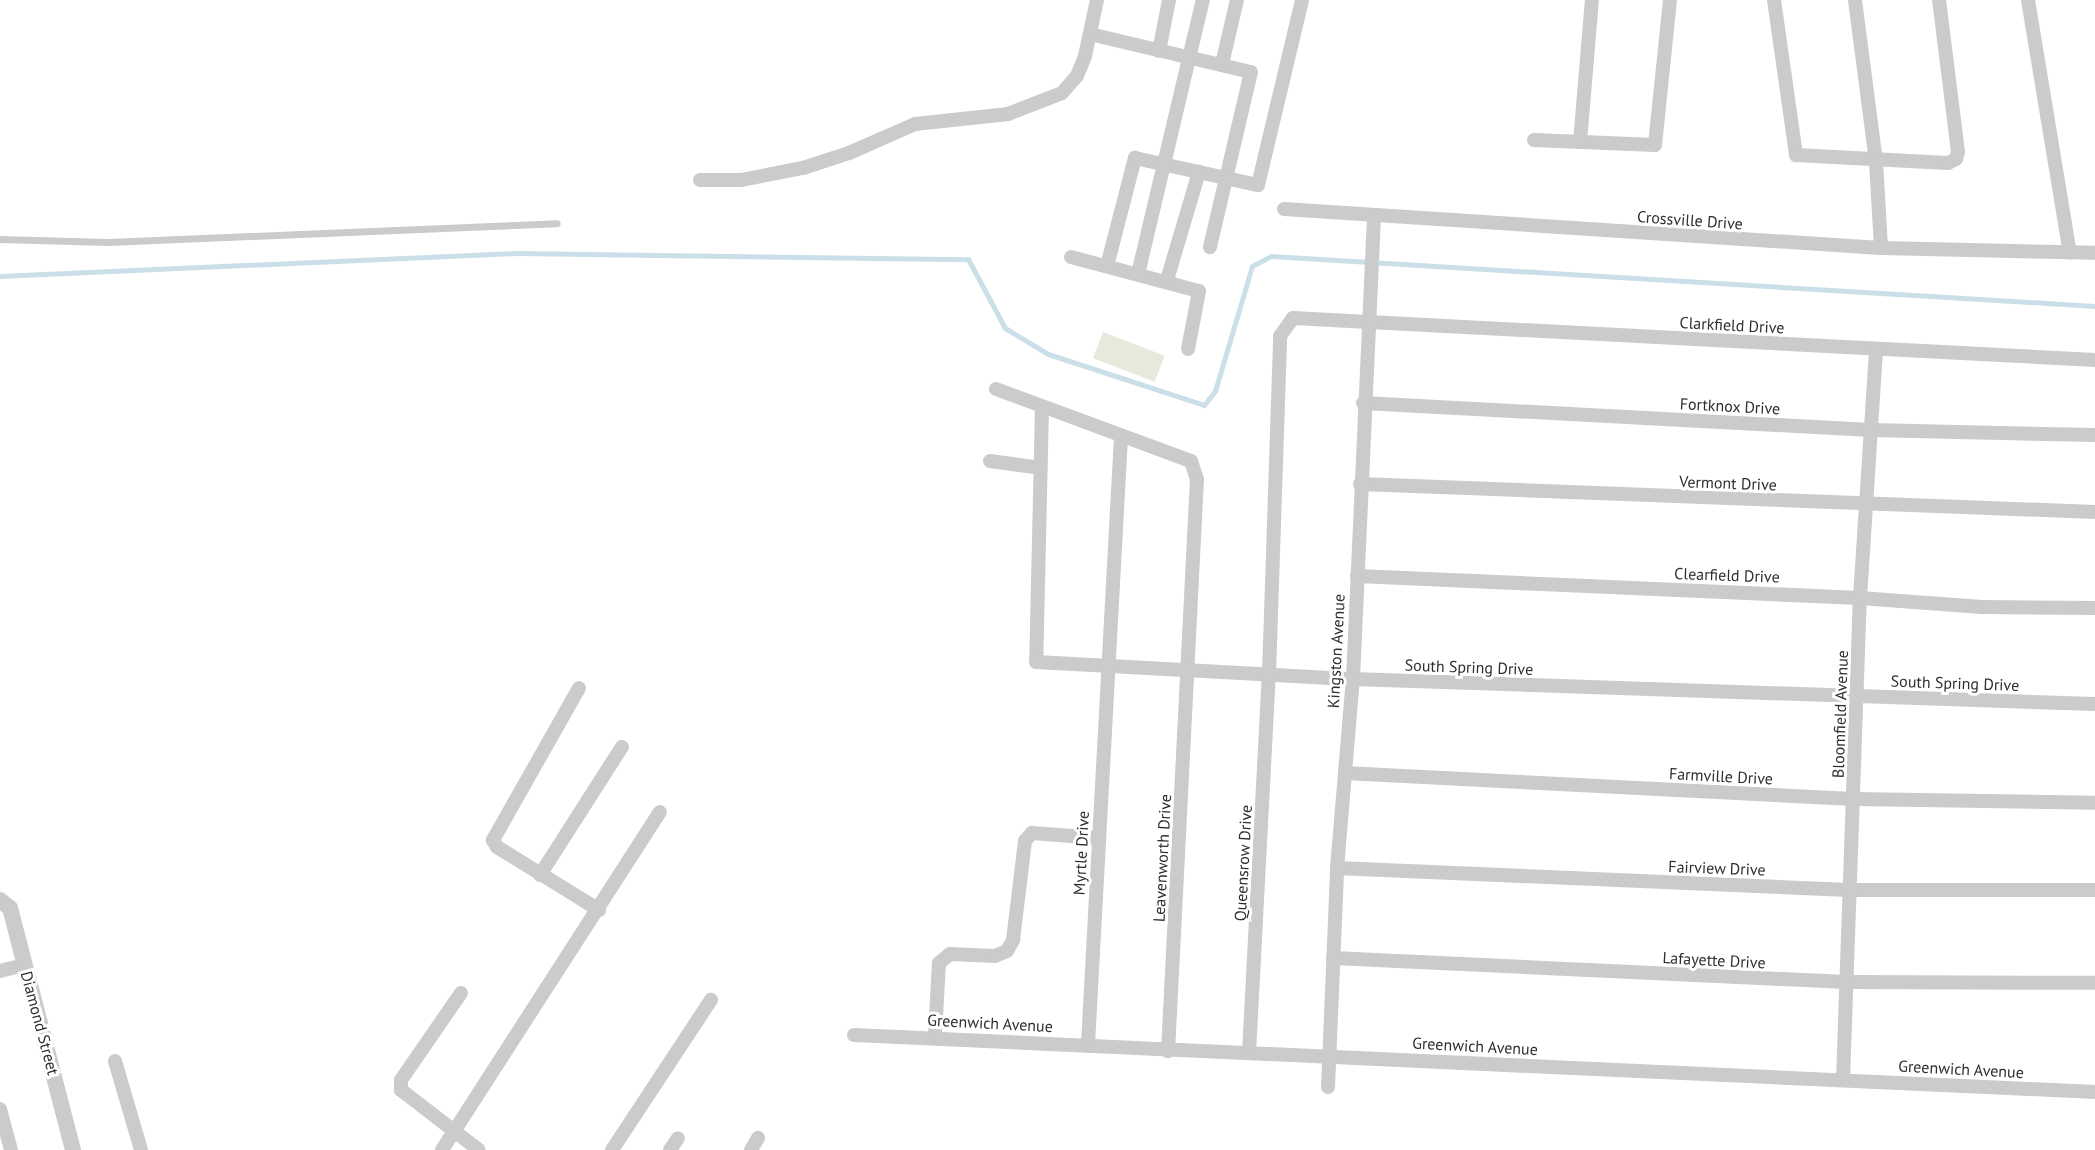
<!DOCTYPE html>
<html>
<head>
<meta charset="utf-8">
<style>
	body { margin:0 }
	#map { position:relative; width:2095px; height:1150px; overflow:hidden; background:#fff; font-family:"PT Sans",sans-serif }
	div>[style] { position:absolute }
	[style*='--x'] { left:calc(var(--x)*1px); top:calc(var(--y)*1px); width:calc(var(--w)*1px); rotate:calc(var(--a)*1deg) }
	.green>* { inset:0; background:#e5eadd; transform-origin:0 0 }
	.stream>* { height:5px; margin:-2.5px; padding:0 2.5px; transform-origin:2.5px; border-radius:2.5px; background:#cbdfe8 }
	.service>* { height:7px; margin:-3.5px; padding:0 3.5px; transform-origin:3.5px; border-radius:3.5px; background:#cbcbcb }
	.minor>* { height:14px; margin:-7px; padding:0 7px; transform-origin:7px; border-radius:7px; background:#cbcbcb }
	.tertiary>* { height:16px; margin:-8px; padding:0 8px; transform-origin:8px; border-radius:8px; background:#cbcbcb }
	span { translate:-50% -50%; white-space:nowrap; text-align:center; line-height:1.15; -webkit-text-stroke:6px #fff; paint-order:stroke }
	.street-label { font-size:16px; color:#2e2e2e }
</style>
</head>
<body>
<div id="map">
	<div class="green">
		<i style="left:1103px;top:332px;width:66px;height:28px;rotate:21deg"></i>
	</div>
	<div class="stream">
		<i style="--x:0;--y:276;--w:518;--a:-2.55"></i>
		<i style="--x:517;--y:253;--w:451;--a:0.8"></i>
		<i style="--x:968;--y:259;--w:78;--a:61.8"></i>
		<i style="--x:1005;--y:328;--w:50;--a:31.2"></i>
		<i style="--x:1048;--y:354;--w:164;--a:18.1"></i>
		<i style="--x:1204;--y:405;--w:18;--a:-52"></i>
		<i style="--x:1215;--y:391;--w:130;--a:-73.5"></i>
		<i style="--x:1252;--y:266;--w:21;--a:-28"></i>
		<i style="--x:1271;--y:256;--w:826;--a:3.47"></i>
	</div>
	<div class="service">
		<i style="--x:0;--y:239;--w:108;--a:1.6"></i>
		<i style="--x:108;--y:242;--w:449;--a:-2.4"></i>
	</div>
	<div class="minor">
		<i style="--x:1774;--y:0;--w:157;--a:81.9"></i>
		<i style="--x:1796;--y:155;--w:152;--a:3"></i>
		<i style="--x:1948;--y:163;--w:9;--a:-27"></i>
		<i style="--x:1956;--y:159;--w:7;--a:-74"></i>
		<i style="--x:1958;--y:152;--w:153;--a:-97.1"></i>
		<i style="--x:1855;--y:0;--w:162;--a:82.6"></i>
		<i style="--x:1876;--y:161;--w:87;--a:86.7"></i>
		<i style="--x:2028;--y:0;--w:256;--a:80.6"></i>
		<i style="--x:1090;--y:34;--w:165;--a:13.3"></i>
		<i style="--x:1251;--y:72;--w:180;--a:103.2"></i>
		<i style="--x:1159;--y:51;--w:52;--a:-78.9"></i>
		<i style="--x:1222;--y:64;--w:66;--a:-76.8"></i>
		<i style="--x:1534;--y:140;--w:121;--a:2.4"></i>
		<i style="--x:1655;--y:145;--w:146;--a:-84.1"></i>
		<i style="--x:1580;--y:142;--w:143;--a:-85.2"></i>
		<i style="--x:700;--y:180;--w:41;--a:0"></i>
		<i style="--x:741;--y:180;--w:63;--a:-11"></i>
		<i style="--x:803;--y:168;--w:48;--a:-18.1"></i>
		<i style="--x:849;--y:153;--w:72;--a:-23.7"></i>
		<i style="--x:915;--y:124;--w:94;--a:-6.1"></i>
		<i style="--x:1008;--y:114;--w:58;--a:-21.3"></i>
		<i style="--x:1062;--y:93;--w:23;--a:-49"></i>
		<i style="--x:1077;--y:76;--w:22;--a:-68"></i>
		<i style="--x:1085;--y:56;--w:57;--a:-77.9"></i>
		<i style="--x:1284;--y:209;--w:598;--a:3.74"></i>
		<i style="--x:1881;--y:248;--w:214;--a:1.3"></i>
		<i style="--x:1071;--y:257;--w:132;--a:14.9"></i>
		<i style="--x:1199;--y:291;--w:59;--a:100.7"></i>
		<i style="--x:1107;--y:266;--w:112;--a:-75.5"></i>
		<i style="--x:1135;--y:158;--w:126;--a:12.4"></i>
		<i style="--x:1258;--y:185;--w:190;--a:-76.6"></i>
		<i style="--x:1138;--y:274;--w:282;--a:-76.7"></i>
		<i style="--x:1167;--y:280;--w:113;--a:-73.5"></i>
		<i style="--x:996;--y:389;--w:208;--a:20.3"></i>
		<i style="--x:1191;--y:461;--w:19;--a:72"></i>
		<i style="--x:1197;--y:479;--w:573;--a:92.9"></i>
		<i style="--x:1363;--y:403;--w:509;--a:3.04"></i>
		<i style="--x:1871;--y:430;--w:224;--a:1.3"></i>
		<i style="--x:1042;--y:407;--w:255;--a:91.3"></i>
		<i style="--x:1036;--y:662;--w:317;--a:3.1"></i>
		<i style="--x:1353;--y:679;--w:742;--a:1.93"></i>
		<i style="--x:990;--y:461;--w:51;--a:7.8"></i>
		<i style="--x:1360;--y:484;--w:736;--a:2.18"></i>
		<i style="--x:1357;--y:576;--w:503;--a:2.5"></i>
		<i style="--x:1860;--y:598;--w:122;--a:4.2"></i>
		<i style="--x:1982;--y:607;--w:113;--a:0.5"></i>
		<i style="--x:579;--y:688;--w:175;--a:119.5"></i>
		<i style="--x:493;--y:840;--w:8;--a:60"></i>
		<i style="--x:497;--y:847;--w:120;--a:31.7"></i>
		<i style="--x:1345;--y:773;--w:509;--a:2.93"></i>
		<i style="--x:1853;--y:799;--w:242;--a:0.9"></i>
		<i style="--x:1337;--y:868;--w:512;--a:2.46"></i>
		<i style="--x:1849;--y:890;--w:246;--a:0"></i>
		<i style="--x:540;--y:875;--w:152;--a:-57.4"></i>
		<i style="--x:1333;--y:958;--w:513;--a:2.68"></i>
		<i style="--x:1845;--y:982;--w:250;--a:0.2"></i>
		<i style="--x:0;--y:971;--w:25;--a:-14"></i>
		<i style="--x:461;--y:993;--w:106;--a:124.6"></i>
		<i style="--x:401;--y:1080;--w:10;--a:90"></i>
		<i style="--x:401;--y:1090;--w:98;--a:37.6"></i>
		<i style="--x:854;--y:1035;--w:1242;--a:2.63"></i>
		<i style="--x:935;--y:1036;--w:73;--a:-86.9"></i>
		<i style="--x:939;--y:963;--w:14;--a:-39"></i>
		<i style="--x:950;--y:954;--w:45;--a:2.5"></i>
		<i style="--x:995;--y:956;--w:13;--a:-23"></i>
		<i style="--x:1007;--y:951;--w:13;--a:-61"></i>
		<i style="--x:1013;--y:940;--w:100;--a:-83.1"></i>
		<i style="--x:1025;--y:841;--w:11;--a:-49"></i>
		<i style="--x:1032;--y:833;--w:66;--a:4.3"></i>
		<i style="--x:1088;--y:1044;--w:609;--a:-86.89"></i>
		<i style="--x:1249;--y:1053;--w:380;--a:-87"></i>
		<i style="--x:1269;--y:674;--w:338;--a:-88.1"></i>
		<i style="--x:1280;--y:336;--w:22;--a:-54"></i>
		<i style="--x:1293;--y:318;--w:803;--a:3"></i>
		<i style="--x:115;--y:1061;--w:93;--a:73.7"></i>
		<i style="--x:1843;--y:1080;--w:482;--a:-88"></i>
		<i style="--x:1860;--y:598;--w:249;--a:-86.3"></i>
		<i style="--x:1328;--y:1087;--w:219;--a:-87.6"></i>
		<i style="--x:1337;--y:868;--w:190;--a:-85.2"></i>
		<i style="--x:1353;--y:679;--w:462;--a:-87.4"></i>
		<i style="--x:0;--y:1109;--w:42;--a:75"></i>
		<i style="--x:442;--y:1150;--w:402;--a:-57.2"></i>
		<i style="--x:612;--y:1150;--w:180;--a:-56.6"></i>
		<i style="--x:670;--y:1150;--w:14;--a:-56"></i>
		<i style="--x:751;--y:1150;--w:14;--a:-60"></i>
	</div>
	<div class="tertiary">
		<i style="--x:0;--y:900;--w:13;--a:39"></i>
		<i style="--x:10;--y:908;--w:250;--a:75.4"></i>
	</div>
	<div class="street-label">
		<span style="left:1690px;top:220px;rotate:4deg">Crossville Drive</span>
		<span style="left:1732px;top:325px;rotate:3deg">Clarkfield Drive</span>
		<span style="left:1730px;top:406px;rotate:3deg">Fortknox Drive</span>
		<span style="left:1728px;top:483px;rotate:2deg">Vermont Drive</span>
		<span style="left:1727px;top:575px;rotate:2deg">Clearfield Drive</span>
		<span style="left:1336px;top:651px;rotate:-87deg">Kingston Avenue</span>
		<span style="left:1469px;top:667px;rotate:2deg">South Spring Drive</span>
		<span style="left:1955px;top:683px;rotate:2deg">South Spring Drive</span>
		<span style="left:1840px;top:714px;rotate:-88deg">Bloomfield Avenue</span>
		<span style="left:1721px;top:776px;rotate:3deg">Farmville Drive</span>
		<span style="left:1081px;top:853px;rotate:-87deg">Myrtle Drive</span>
		<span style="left:1162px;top:858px;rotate:-87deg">Leavenworth Drive</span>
		<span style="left:1243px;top:863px;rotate:-87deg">Queensrow Drive</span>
		<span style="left:1717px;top:868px;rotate:2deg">Fairview Drive</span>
		<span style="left:1714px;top:960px;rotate:3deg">Lafayette Drive</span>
		<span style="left:40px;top:1023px;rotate:75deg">Diamond Street</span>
		<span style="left:990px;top:1023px;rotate:3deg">Greenwich Avenue</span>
		<span style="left:1475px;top:1046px;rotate:3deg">Greenwich Avenue</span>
		<span style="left:1961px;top:1069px;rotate:3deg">Greenwich Avenue</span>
	</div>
</div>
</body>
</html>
